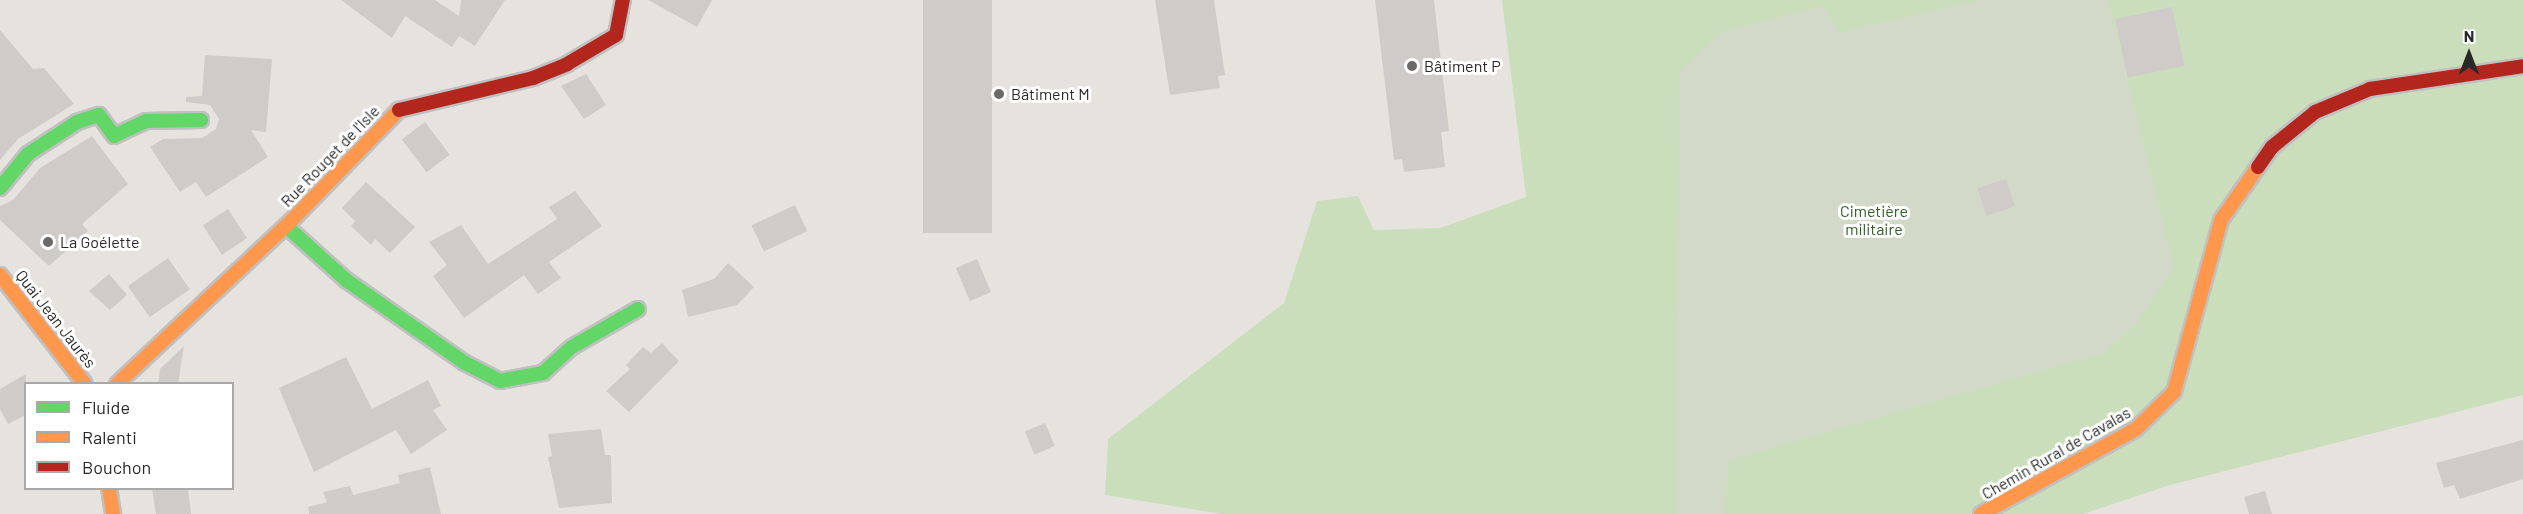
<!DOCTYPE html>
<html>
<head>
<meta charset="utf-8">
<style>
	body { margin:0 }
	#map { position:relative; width:2523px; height:514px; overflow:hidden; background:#e6e3df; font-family:Barlow,sans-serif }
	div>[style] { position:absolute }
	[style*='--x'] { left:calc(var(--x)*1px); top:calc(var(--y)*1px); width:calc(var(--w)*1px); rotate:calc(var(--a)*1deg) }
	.green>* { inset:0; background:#cadebc }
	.cemetery>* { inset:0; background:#d3d9c8 }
	.building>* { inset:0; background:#cecbc9; transform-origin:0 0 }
	.roads { filter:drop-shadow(2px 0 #c1c0c0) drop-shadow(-2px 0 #c1c0c0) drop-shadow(0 2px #c1c0c0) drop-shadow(0 -2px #c1c0c0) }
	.fast>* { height:14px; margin:-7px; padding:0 7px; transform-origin:7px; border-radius:7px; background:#63d668 }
	.slow>* { height:14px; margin:-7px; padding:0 7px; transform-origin:7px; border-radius:7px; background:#ff974d }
	.jam>* { height:14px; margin:-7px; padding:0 7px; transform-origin:7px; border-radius:7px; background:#b3261e }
	.dots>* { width:16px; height:16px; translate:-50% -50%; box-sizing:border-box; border:3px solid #fff; border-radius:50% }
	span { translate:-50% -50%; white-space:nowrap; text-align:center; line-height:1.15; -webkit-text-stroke:6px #fff; paint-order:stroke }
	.poi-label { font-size:16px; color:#292929 }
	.left { translate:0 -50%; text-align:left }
	.street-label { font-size:16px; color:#292929 }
	.park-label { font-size:16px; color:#2f5d22 }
	.legend { position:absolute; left:24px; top:382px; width:210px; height:108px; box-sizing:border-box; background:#fff; border:2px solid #a9a9a9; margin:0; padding:8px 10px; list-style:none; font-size:18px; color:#292929 }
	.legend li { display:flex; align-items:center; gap:12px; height:30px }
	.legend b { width:30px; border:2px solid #a9a9a9 }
	.north { position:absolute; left:2439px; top:24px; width:60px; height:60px; -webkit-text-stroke:4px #fff; paint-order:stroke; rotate:0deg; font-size:16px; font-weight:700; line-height:24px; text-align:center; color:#292929 }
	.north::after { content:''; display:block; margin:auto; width:21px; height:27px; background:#292929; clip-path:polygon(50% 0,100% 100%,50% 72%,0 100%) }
</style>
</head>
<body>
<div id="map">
	<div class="green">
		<i style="clip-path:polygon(1502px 0,2523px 0,2523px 395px,2170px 485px,2083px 514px,1222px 514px,1105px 495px,1108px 439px,1284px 303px,1317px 201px,1358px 196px,1374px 230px,1440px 228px,1526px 197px)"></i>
	</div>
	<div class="cemetery">
		<i style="clip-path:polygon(1982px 0,2108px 0,2174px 266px,2139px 321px,2104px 353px,1729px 460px,1725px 514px,1676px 514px,1680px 72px,1722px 32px,1823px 6px,1840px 32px)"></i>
	</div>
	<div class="building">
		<i style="clip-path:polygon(341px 0,435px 0,459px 16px,461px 0,505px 0,475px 46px,459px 36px,452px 47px,405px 16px,392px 38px)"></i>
		<i style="clip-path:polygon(648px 0,712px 0,697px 27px)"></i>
		<i style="left:923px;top:0;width:69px;height:233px"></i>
		<i style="clip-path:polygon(1155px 0,1214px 0,1225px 75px,1218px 76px,1220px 88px,1170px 95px)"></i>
		<i style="clip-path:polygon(1375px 0,1434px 0,1449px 131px,1441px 132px,1445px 167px,1404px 172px,1402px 159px,1394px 160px)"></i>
		<i style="left:2172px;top:7px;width:60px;height:58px;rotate:78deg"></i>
		<i style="clip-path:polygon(0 30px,33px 69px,44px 68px,74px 104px,18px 139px,0 160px)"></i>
		<i style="clip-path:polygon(205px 55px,272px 59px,266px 132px,251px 130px,268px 157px,206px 197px,196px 182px,180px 192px,150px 147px,163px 139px,202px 138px,216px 129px,219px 119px,210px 105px,186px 102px,186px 97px,202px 96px)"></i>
		<i style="clip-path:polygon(586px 74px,606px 105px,584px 119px,561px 86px)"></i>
		<i style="left:425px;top:122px;width:41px;height:29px;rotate:53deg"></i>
		<i style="clip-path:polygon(92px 136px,128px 184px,82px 224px,88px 231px,49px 266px,0 220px,0 206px,13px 200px,40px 168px)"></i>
		<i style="left:2006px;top:179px;width:29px;height:30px;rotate:72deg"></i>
		<i style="clip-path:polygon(366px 182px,415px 227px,390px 253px,375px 239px,371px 245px,351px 226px,355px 221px,342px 208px)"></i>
		<i style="clip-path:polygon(575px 191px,602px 226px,549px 262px,561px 278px,538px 294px,524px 275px,464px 318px,433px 276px,447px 265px,429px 242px,461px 225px,488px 264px,557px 219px,549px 207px)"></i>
		<i style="left:795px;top:205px;width:29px;height:48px;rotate:65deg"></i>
		<i style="left:228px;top:209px;width:35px;height:30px;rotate:57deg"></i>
		<i style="left:168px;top:258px;width:38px;height:49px;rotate:55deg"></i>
		<i style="left:977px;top:259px;width:36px;height:23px;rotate:67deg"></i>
		<i style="clip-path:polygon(728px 263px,754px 287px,737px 305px,688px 317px,682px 290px,714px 279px)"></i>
		<i style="clip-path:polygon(109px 274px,127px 295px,110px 310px,89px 291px)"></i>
		<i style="clip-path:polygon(662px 343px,679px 361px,629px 412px,606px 391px,630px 369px,626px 365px,643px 347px,651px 353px)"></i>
		<i style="clip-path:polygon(184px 346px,178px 384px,158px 384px,160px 369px)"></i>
		<i style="clip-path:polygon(346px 357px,372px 409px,428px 380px,441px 406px,433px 410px,447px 430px,411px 454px,396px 430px,314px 472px,279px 388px)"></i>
		<i style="clip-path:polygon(26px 374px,26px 415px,8px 424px,0 409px,0 389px)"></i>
		<i style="left:1045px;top:423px;width:25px;height:22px;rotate:67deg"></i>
		<i style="clip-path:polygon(601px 429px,605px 455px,611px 455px,612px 503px,559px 508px,548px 457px,552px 456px,548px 434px)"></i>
		<i style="clip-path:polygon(2523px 440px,2523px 479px,2460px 499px,2454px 485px,2444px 488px,2436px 463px)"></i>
		<i style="clip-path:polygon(430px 467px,441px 514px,309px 514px,308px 507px,327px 502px,323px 492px,350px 486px,353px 495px,400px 483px,398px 475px)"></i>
		<i style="clip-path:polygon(152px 489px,188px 489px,191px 514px,156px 514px)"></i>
		<i style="clip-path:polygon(2265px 491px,2272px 514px,2249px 514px,2244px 497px)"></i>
	</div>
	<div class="roads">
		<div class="fast">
			<i style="--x:0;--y:188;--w:44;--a:-50.5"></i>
			<i style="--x:28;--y:154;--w:59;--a:-33.1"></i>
			<i style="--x:77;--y:122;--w:23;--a:-18"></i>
			<i style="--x:99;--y:115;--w:26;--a:54"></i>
			<i style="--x:114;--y:136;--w:35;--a:-25"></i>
			<i style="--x:146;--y:121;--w:55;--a:-1"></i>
			<i style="--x:286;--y:226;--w:81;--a:42"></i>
			<i style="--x:346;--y:280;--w:145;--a:34.9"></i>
			<i style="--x:465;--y:363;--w:39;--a:27"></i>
			<i style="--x:500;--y:381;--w:44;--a:-10.5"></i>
			<i style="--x:543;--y:373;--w:39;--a:-42"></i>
			<i style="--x:572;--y:347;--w:76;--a:-29.9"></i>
		</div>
		<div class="slow">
			<i style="--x:0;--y:275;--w:138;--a:52.1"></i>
			<i style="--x:117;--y:384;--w:231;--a:-43.1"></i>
			<i style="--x:286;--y:226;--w:162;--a:-45.8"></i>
			<i style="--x:109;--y:488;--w:26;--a:81"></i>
			<i style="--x:1981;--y:514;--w:177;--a:-28.7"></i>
			<i style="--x:2136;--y:429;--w:53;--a:-44.2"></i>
			<i style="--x:2174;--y:392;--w:178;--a:-74.7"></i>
			<i style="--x:2221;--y:220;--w:65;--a:-55.1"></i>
		</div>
		<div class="jam">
			<i style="--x:399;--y:110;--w:138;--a:-13.4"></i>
			<i style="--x:533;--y:78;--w:37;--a:-22"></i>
			<i style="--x:567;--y:64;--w:57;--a:-30.6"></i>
			<i style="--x:616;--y:35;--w:36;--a:-79"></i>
			<i style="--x:2258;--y:167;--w:24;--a:-55"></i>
			<i style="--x:2272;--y:147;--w:55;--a:-39.1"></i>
			<i style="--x:2315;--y:112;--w:60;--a:-22.7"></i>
			<i style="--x:2370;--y:89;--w:155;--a:-8.5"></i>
		</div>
	</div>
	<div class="dots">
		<i style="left:1412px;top:66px;background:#6b6a69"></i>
		<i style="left:999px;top:94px;background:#6b6a69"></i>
		<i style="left:48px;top:242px;background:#6b6a69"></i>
	</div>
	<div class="poi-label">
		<span class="left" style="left:1424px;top:66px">Bâtiment P</span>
		<span class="left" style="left:1011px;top:94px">Bâtiment M</span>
		<span class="left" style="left:60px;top:242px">La Goélette</span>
	</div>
	<div class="street-label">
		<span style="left:330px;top:156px;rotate:-46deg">Rue Rouget de l'Isle</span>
		<span style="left:56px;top:319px;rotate:52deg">Quai Jean Jaurès</span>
		<span style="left:2056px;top:453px;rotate:-30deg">Chemin Rural de Cavalas</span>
	</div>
	<div class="park-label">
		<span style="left:1874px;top:220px">Cimetière<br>militaire</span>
	</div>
	<ul class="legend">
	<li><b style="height:8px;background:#63d668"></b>Fluide</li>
	<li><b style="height:8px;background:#ff974d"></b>Ralenti</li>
	<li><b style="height:8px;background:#b3261e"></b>Bouchon</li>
	</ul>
	<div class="north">N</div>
</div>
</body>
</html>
